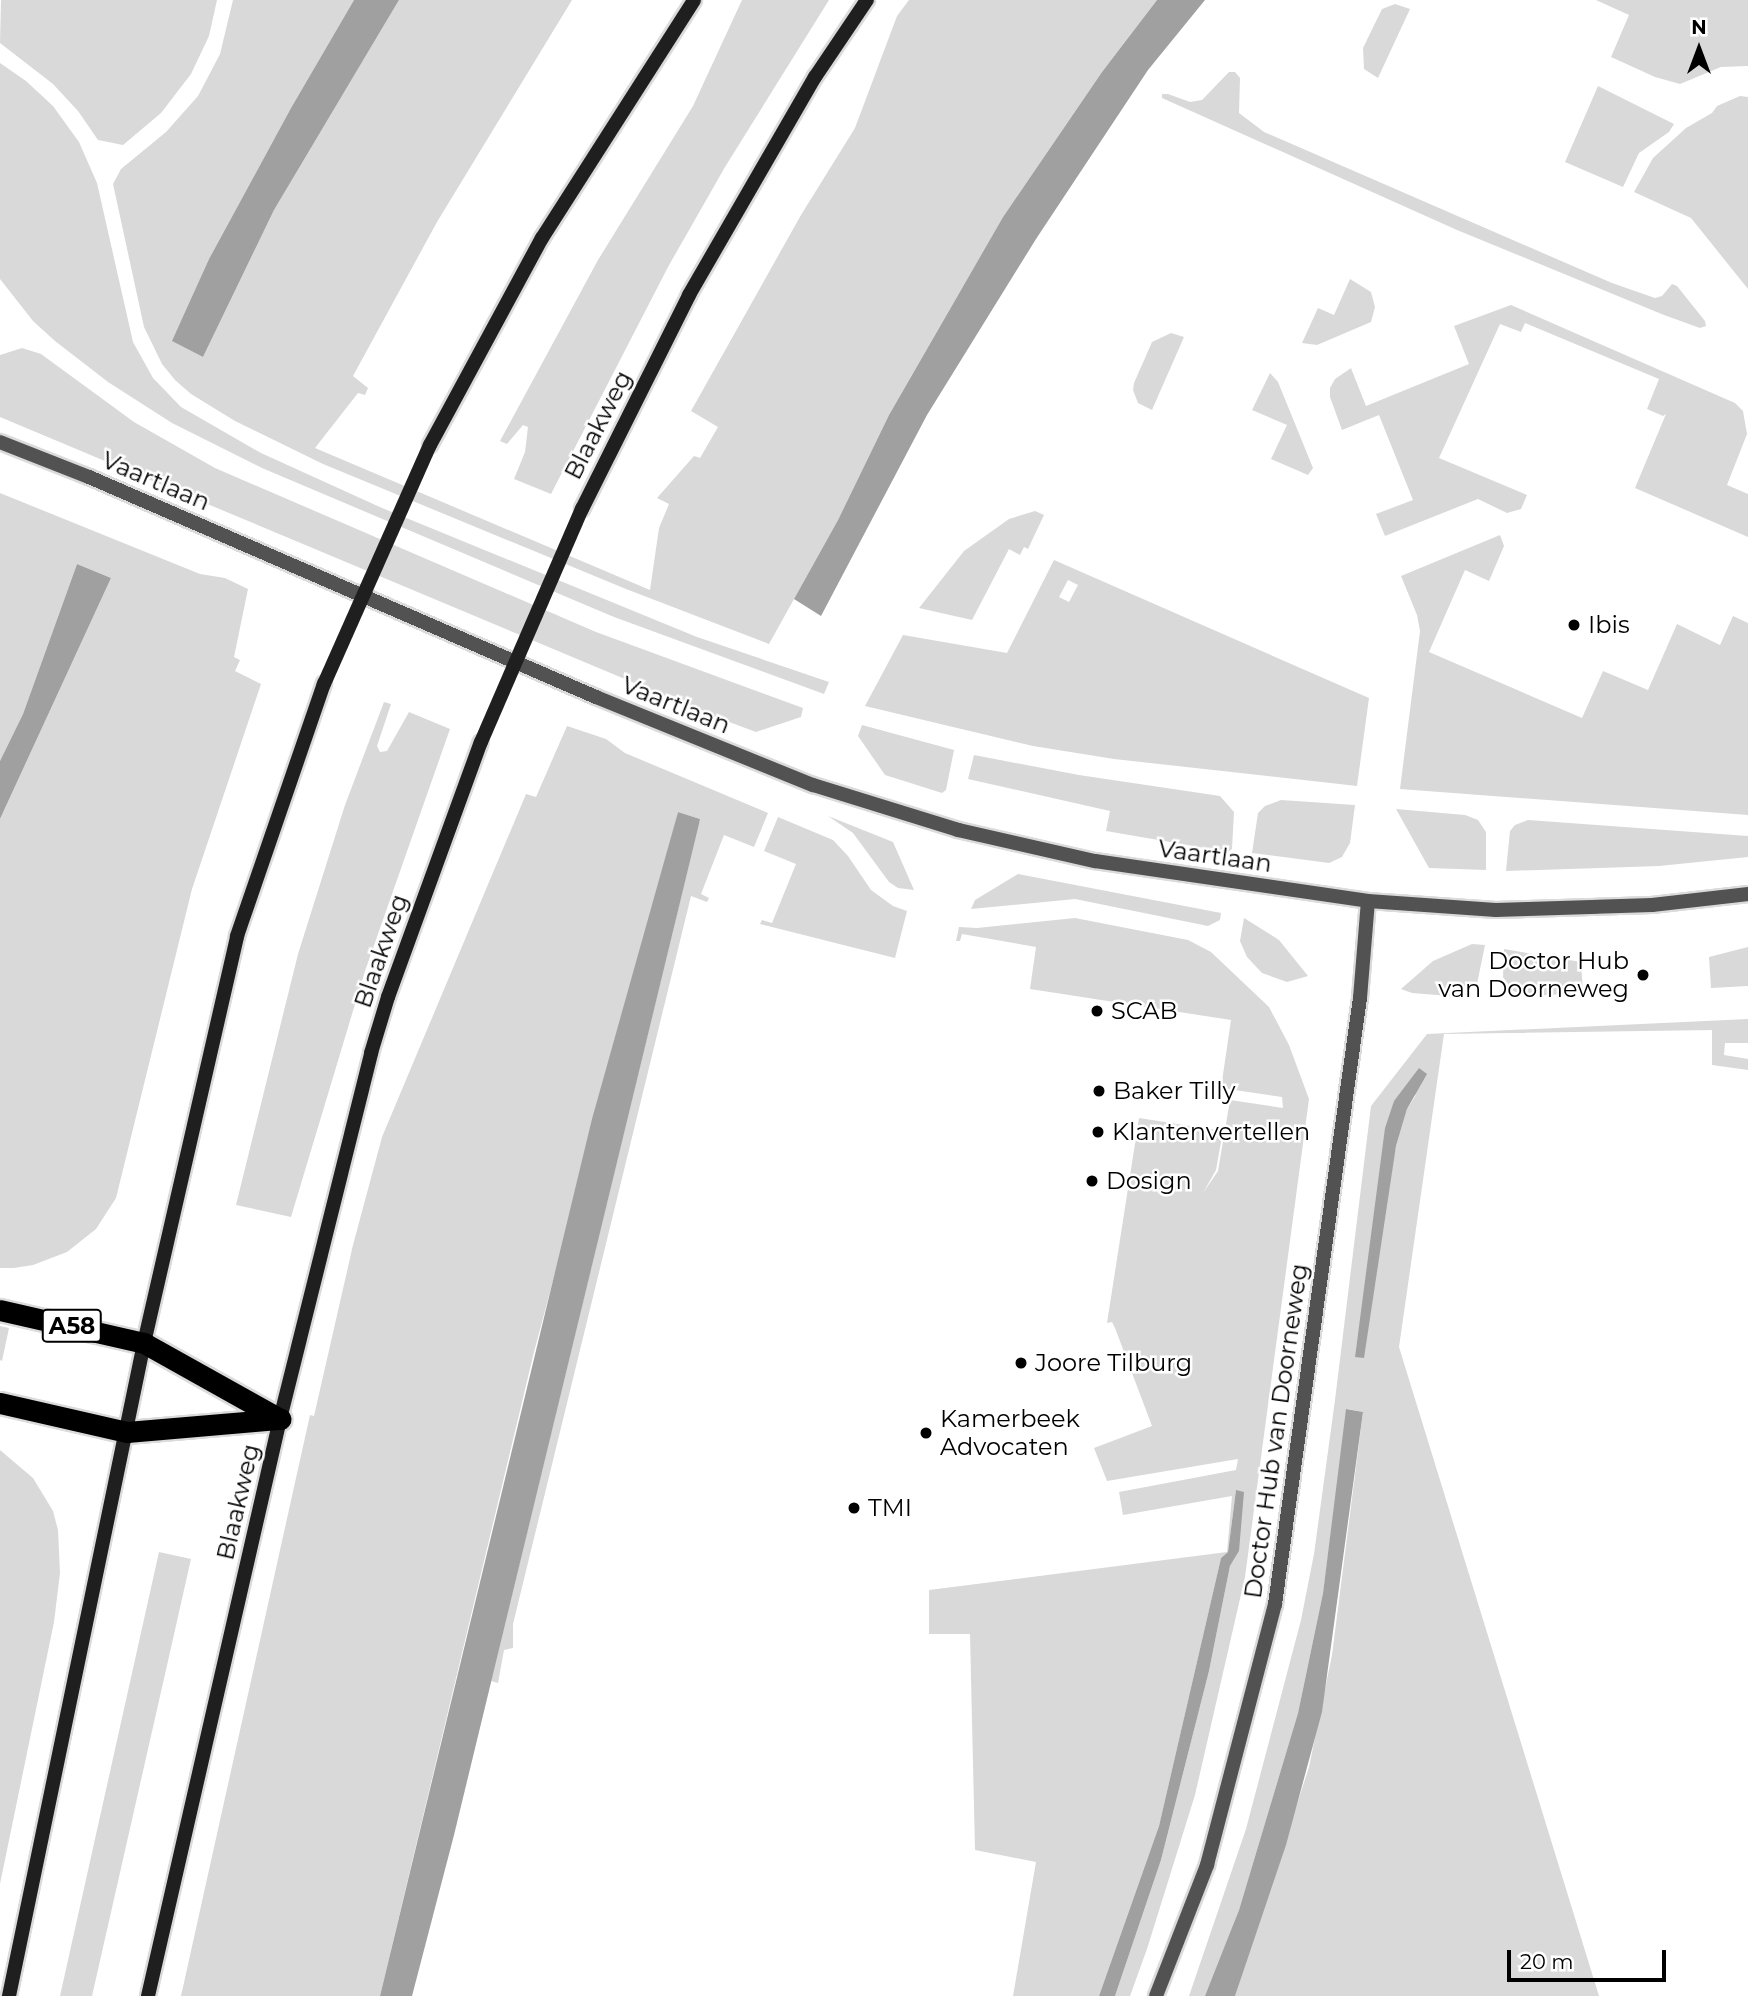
<!DOCTYPE html>
<html>
<head>
<meta charset="utf-8">
<style>
	body { margin:0 }
	#map { position:relative; width:1748px; height:1996px; overflow:hidden; background:#fff; font-family:Montserrat,sans-serif }
	div>[style] { position:absolute }
	[style*='--x'] { left:calc(var(--x)*1px); top:calc(var(--y)*1px); width:calc(var(--w)*1px); rotate:calc(var(--a)*1deg) }
	.green>* { inset:0; background:#d9d9d9 }
	.water>* { inset:0; background:#a0a0a0 }
	.roads { filter:drop-shadow(2px 0 #dbdbdb) drop-shadow(-2px 0 #dbdbdb) drop-shadow(0 2px #dbdbdb) drop-shadow(0 -2px #dbdbdb) }
	.street>* { height:14px; margin:-7px; padding:0 7px; transform-origin:7px; border-radius:7px; background:#525252 }
	.secondary>* { height:14px; margin:-7px; padding:0 7px; transform-origin:7px; border-radius:7px; background:#1f1f1f }
	.highway>* { height:21px; margin:-10.5px; padding:0 10.5px; transform-origin:10.5px; border-radius:10.5px; background:#000 }
	.secondary-bridge>* { height:14px; margin:-7px; padding:0 7px; transform-origin:7px; border-radius:7px; background:#1f1f1f }
	.dots>* { width:19px; height:19px; translate:-50% -50%; box-sizing:border-box; border:4px solid #fff; border-radius:50% }
	span { translate:-50% -50%; white-space:nowrap; text-align:center; line-height:1.15; -webkit-text-stroke:5px #fff; paint-order:stroke }
	.shield-label span { padding:2px 5px; background:#fff; border:2px solid; border-radius:5px; -webkit-text-stroke-width:0 }
	.shield-label { font-size:23px; color:#000; font-weight:700 }
	.street-label { font-size:24px; color:#000 }
	.poi-label { font-size:24px; color:#000 }
	.left { translate:0 -50%; text-align:left }
	.right { translate:-100% -50%; text-align:right }
	.north { position:absolute; left:1664px; top:14px; width:70px; height:70px; -webkit-text-stroke:5px #fff; paint-order:stroke; rotate:0deg; font-size:19px; font-weight:700; line-height:28px; text-align:center; color:#000 }
	.north::after { content:''; display:block; margin:auto; width:24px; height:32px; background:#000; clip-path:polygon(50% 0,100% 100%,50% 72%,0 100%) }
	.scale { position:absolute; left:1507px; top:1950px; width:159px; height:32px; box-sizing:border-box; border:4px solid #000; border-top:0; padding-left:9px; font-size:21px; line-height:24px; white-space:nowrap; color:#000; -webkit-text-stroke:5px #fff; paint-order:stroke }
</style>
</head>
<body>
<div id="map">
	<div class="green">
		<i style="clip-path:polygon(1px 0,217px 0,209px 36px,191px 74px,161px 113px,123px 145px,98px 140px,78px 111px,53px 84px,0 43px)"></i>
		<i style="clip-path:polygon(233px 0,354px 0,291px 108px,209px 259px,173px 341px,203px 357px,274px 210px,399px 0,572px 0,437px 222px,353px 376px,368px 388px,365px 395px,358px 393px,315px 448px,650px 590px,659px 528px,669px 504px,657px 498px,694px 456px,700px 458px,718px 427px,691px 411px,801px 215px,855px 128px,897px 16px,909px 0,1157px 0,1102px 72px,1003px 217px,889px 415px,838px 520px,769px 644px,626px 589px,323px 464px,235px 421px,191px 394px,175px 380px,162px 364px,144px 327px,113px 184px,121px 169px,166px 132px,198px 96px,220px 54px)"></i>
		<i style="clip-path:polygon(742px 0,829px 0,725px 167px,668px 267px,551px 494px,514px 479px,525px 452px,528px 427px,523px 425px,507px 444px,500px 441px,598px 260px,693px 106px)"></i>
		<i style="clip-path:polygon(1596px 0,1748px 0,1748px 66px,1721px 67px,1680px 84px,1655px 77px,1611px 57px,1629px 15px)"></i>
		<i style="clip-path:polygon(1395px 4px,1410px 9px,1378px 78px,1364px 69px,1363px 48px,1382px 9px)"></i>
		<i style="clip-path:polygon(0 63px,26px 81px,53px 106px,79px 142px,97px 183px,133px 342px,153px 378px,181px 407px,261px 453px,382px 508px,697px 637px,829px 682px,824px 694px,614px 617px,262px 468px,172px 423px,108px 382px,55px 341px,33px 321px,0 279px)"></i>
		<i style="clip-path:polygon(1229px 72px,1235px 72px,1240px 78px,1239px 113px,1264px 132px,1612px 283px,1655px 298px,1662px 296px,1672px 284px,1677px 286px,1705px 321px,1706px 326px,1700px 328px,1664px 315px,1457px 230px,1162px 98px,1162px 94px,1168px 94px,1190px 102px,1202px 100px)"></i>
		<i style="clip-path:polygon(1598px 86px,1674px 124px,1669px 132px,1639px 153px,1623px 187px,1565px 162px)"></i>
		<i style="clip-path:polygon(1740px 96px,1748px 97px,1748px 289px,1691px 218px,1634px 192px,1653px 158px,1686px 128px,1712px 113px,1717px 106px)"></i>
		<i style="clip-path:polygon(1350px 279px,1371px 292px,1375px 307px,1371px 322px,1317px 345px,1302px 343px,1318px 308px,1334px 315px)"></i>
		<i style="clip-path:polygon(1511px 305px,1735px 403px,1743px 411px,1747px 434px,1727px 485px,1748px 494px,1748px 537px,1635px 488px,1666px 414px,1663px 416px,1647px 409px,1659px 379px,1525px 323px,1521px 332px,1500px 324px,1439px 458px,1527px 495px,1521px 509px,1507px 513px,1478px 499px,1385px 536px,1376px 514px,1413px 500px,1379px 415px,1342px 430px,1330px 397px,1330px 388px,1335px 379px,1351px 368px,1366px 406px,1469px 364px,1454px 326px)"></i>
		<i style="clip-path:polygon(1171px 333px,1184px 337px,1152px 410px,1138px 403px,1133px 390px,1134px 383px,1152px 342px)"></i>
		<i style="clip-path:polygon(22px 348px,41px 354px,134px 422px,215px 468px,596px 632px,803px 708px,801px 717px,756px 732px,713px 716px,0 417px,0 355px)"></i>
		<i style="clip-path:polygon(1270px 373px,1278px 382px,1313px 468px,1308px 475px,1271px 459px,1287px 425px,1252px 410px)"></i>
		<i style="clip-path:polygon(0 493px,200px 574px,225px 578px,248px 589px,234px 657px,240px 660px,235px 671px,261px 684px,192px 889px,116px 1198px,96px 1229px,67px 1252px,33px 1265px,14px 1268px,0 1268px,0 819px,111px 578px,77px 564px,23px 714px,0 761px)"></i>
		<i style="clip-path:polygon(1035px 511px,1044px 515px,1028px 549px,1024px 547px,1020px 555px,1009px 549px,972px 620px,919px 608px,964px 551px,1009px 519px)"></i>
		<i style="clip-path:polygon(1500px 535px,1504px 546px,1489px 581px,1465px 570px,1429px 652px,1582px 718px,1603px 671px,1648px 690px,1677px 624px,1720px 645px,1733px 616px,1748px 623px,1748px 815px,1400px 789px,1420px 631px,1417px 615px,1401px 576px)"></i>
		<i style="clip-path:polygon(evenodd,1054px 560px,1369px 698px,1357px 786px,1114px 759px,1033px 746px,865px 706px,903px 635px,1007px 653px,1054px 560px,1068px 580px,1078px 585px,1069px 602px,1059px 597px,1068px 580px)"></i>
		<i style="clip-path:polygon(384px 702px,391px 704px,377px 746px,380px 752px,387px 751px,409px 712px,450px 729px,365px 971px,291px 1217px,236px 1205px,298px 954px,345px 805px)"></i>
		<i style="clip-path:polygon(862px 725px,954px 750px,946px 790px,942px 793px,885px 775px,858px 736px)"></i>
		<i style="clip-path:polygon(567px 726px,606px 739px,625px 753px,768px 813px,754px 847px,724px 835px,701px 894px,709px 898px,707px 902px,691px 896px,513px 1624px,513px 1648px,504px 1650px,498px 1683px,491px 1681px,700px 819px,678px 812px,534px 1352px,380px 1996px,181px 1996px,310px 1415px,314px 1416px,353px 1245px,382px 1137px,526px 794px,536px 797px)"></i>
		<i style="clip-path:polygon(974px 755px,1079px 775px,1220px 796px,1234px 812px,1232px 849px,1228px 852px,1106px 831px,1110px 811px,968px 779px)"></i>
		<i style="clip-path:polygon(1281px 800px,1355px 805px,1350px 843px,1342px 857px,1329px 863px,1252px 853px,1258px 813px,1265px 806px)"></i>
		<i style="clip-path:polygon(1396px 809px,1465px 815px,1478px 820px,1486px 832px,1486px 870px,1429px 868px)"></i>
		<i style="clip-path:polygon(828px 816px,893px 842px,914px 890px,898px 888px,889px 882px,853px 833px)"></i>
		<i style="clip-path:polygon(778px 817px,833px 840px,848px 856px,871px 890px,893px 906px,907px 911px,895px 958px,760px 924px,762px 920px,772px 923px,796px 864px,764px 851px)"></i>
		<i style="clip-path:polygon(1528px 820px,1748px 836px,1748px 857px,1659px 866px,1506px 871px,1510px 831px,1515px 825px)"></i>
		<i style="clip-path:polygon(1018px 874px,1221px 913px,1220px 920px,1208px 926px,1075px 899px,971px 909px,975px 900px)"></i>
		<i style="clip-path:polygon(1075px 918px,1188px 940px,1211px 952px,1269px 1007px,1289px 1045px,1309px 1099px,1245px 1577px,1195px 1795px,1147px 1949px,1130px 1996px,1115px 1996px,1161px 1860px,1209px 1671px,1230px 1566px,1239px 1551px,1236px 1490px,1228px 1552px,1221px 1558px,1159px 1826px,1099px 1996px,1013px 1996px,1036px 1862px,975px 1850px,970px 1634px,929px 1634px,929px 1590px,1227px 1552px,1232px 1496px,1123px 1515px,1119px 1492px,1236px 1470px,1238px 1459px,1107px 1481px,1094px 1448px,1152px 1426px,1115px 1328px,1112px 1322px,1107px 1323px,1139px 1118px,1223px 1131px,1216px 1170px,1203px 1193px,1218px 1171px,1230px 1100px,1283px 1108px,1282px 1097px,1221px 1088px,1231px 1020px,1030px 989px,1036px 947px,962px 934px,960px 941px,956px 941px,959px 927px,977px 928px)"></i>
		<i style="clip-path:polygon(1244px 918px,1279px 940px,1308px 976px,1287px 982px,1262px 973px,1247px 957px,1240px 941px)"></i>
		<i style="clip-path:polygon(1472px 944px,1485px 945px,1477px 984px,1468px 992px,1449px 996px,1412px 993px,1401px 989px,1433px 961px)"></i>
		<i style="clip-path:polygon(1748px 947px,1748px 986px,1711px 988px,1709px 957px)"></i>
		<i style="clip-path:polygon(1504px 949px,1581px 962px,1583px 993px,1530px 996px,1513px 991px,1503px 977px)"></i>
		<i style="clip-path:polygon(evenodd,1748px 1019px,1748px 1043px,1725px 1043px,1724px 1055px,1748px 1059px,1748px 1070px,1712px 1065px,1712px 1030px,1444px 1034px,1399px 1347px,1599px 1996px,1235px 1996px,1309px 1767px,1332px 1655px,1363px 1412px,1347px 1409px,1323px 1593px,1298px 1713px,1239px 1910px,1214px 1976px,1205px 1996px,1189px 1996px,1246px 1829px,1301px 1620px,1314px 1554px,1335px 1400px,1371px 1106px,1427px 1034px,1748px 1019px,1416px 1095px,1407px 1109px,1396px 1146px,1355px 1356px,1394px 1101px,1416px 1095px)"></i>
		<i style="clip-path:polygon(0 1326px,9px 1328px,2px 1361px,0 1360px)"></i>
		<i style="clip-path:polygon(0 1450px,33px 1478px,53px 1511px,58px 1530px,60px 1573px,54px 1622px,0 1884px)"></i>
		<i style="clip-path:polygon(159px 1552px,191px 1559px,168px 1661px,92px 1996px,60px 1996px)"></i>
	</div>
	<div class="water">
		<i style="clip-path:polygon(354px 0,399px 0,274px 210px,203px 357px,172px 341px,209px 259px,291px 108px)"></i>
		<i style="clip-path:polygon(1157px 0,1205px 0,1148px 70px,1036px 239px,927px 415px,821px 616px,794px 599px,838px 520px,889px 415px,1003px 217px,1102px 72px)"></i>
		<i style="clip-path:polygon(77px 564px,111px 578px,0 819px,0 761px,23px 714px)"></i>
		<i style="clip-path:polygon(678px 812px,700px 819px,699px 824px,454px 1835px,412px 1996px,380px 1996px,592px 1119px)"></i>
		<i style="clip-path:polygon(1419px 1068px,1427px 1074px,1407px 1109px,1396px 1146px,1364px 1358px,1355px 1357px,1385px 1128px,1394px 1101px)"></i>
		<i style="clip-path:polygon(1346px 1409px,1363px 1412px,1322px 1712px,1286px 1845px,1235px 1996px,1205px 1996px,1239px 1910px,1298px 1713px,1323px 1593px)"></i>
		<i style="clip-path:polygon(1236px 1490px,1244px 1492px,1239px 1551px,1230px 1566px,1209px 1671px,1161px 1860px,1115px 1996px,1099px 1996px,1159px 1826px,1221px 1558px,1228px 1552px)"></i>
	</div>
	<div class="roads">
		<div class="street">
			<i style="--x:0;--y:442;--w:96;--a:21.5"></i>
			<i style="--x:89;--y:477;--w:553;--a:23.46"></i>
			<i style="--x:596;--y:697;--w:234;--a:22.1"></i>
			<i style="--x:813;--y:785;--w:152;--a:17.2"></i>
			<i style="--x:958;--y:830;--w:140;--a:12.8"></i>
			<i style="--x:1095;--y:861;--w:276;--a:8.3"></i>
			<i style="--x:1368;--y:901;--w:128;--a:4"></i>
			<i style="--x:1496;--y:910;--w:156;--a:-1.8"></i>
			<i style="--x:1652;--y:905;--w:97;--a:-6.5"></i>
			<i style="--x:1156;--y:1996;--w:141;--a:-68.7"></i>
			<i style="--x:1207;--y:1865;--w:270;--a:-75.4"></i>
			<i style="--x:1275;--y:1604;--w:612;--a:-82.02"></i>
			<i style="--x:1360;--y:998;--w:97;--a:-85.3"></i>
		</div>
		<div class="secondary">
			<i style="--x:430;--y:445;--w:235;--a:-61.6"></i>
			<i style="--x:542;--y:238;--w:282;--a:-57.4"></i>
			<i style="--x:582;--y:509;--w:239;--a:-63.4"></i>
			<i style="--x:689;--y:295;--w:252;--a:-60"></i>
			<i style="--x:815;--y:77;--w:93;--a:-56"></i>
			<i style="--x:9;--y:1996;--w:667;--a:-78.32"></i>
			<i style="--x:144;--y:1343;--w:417;--a:-77.1"></i>
			<i style="--x:237;--y:936;--w:267;--a:-71"></i>
			<i style="--x:148;--y:1996;--w:592;--a:-77.11"></i>
			<i style="--x:280;--y:1419;--w:377;--a:-76"></i>
			<i style="--x:371;--y:1053;--w:59;--a:-73.1"></i>
			<i style="--x:388;--y:997;--w:271;--a:-70"></i>
		</div>
		<div class="highway">
			<i style="--x:0;--y:1310;--w:148;--a:12.9"></i>
			<i style="--x:144;--y:1343;--w:156;--a:29.2"></i>
			<i style="--x:0;--y:1403;--w:130;--a:12.9"></i>
			<i style="--x:127;--y:1432;--w:154;--a:-4.9"></i>
		</div>
	</div>
	<div class="secondary-bridge">
		<i style="--x:324;--y:684;--w:261;--a:-66.1"></i>
		<i style="--x:481;--y:742;--w:254;--a:-66.6"></i>
	</div>
	<div class="dots">
		<i style="left:1574px;top:625px;background:#000"></i>
		<i style="left:1643px;top:975px;background:#000"></i>
		<i style="left:1097px;top:1011px;background:#000"></i>
		<i style="left:1099px;top:1091px;background:#000"></i>
		<i style="left:1098px;top:1132px;background:#000"></i>
		<i style="left:1092px;top:1181px;background:#000"></i>
		<i style="left:1021px;top:1363px;background:#000"></i>
		<i style="left:926px;top:1433px;background:#000"></i>
		<i style="left:854px;top:1508px;background:#000"></i>
	</div>
	<div class="shield-label">
		<span style="left:72px;top:1326px">A58</span>
	</div>
	<div class="street-label">
		<span style="left:598px;top:425px;rotate:-63deg">Blaakweg</span>
		<span style="left:156px;top:481px;rotate:23deg">Vaartlaan</span>
		<span style="left:676px;top:705px;rotate:22deg">Vaartlaan</span>
		<span style="left:1215px;top:856px;rotate:8deg">Vaartlaan</span>
		<span style="left:381px;top:951px;rotate:-71deg">Blaakweg</span>
		<span style="left:1276px;top:1431px;rotate:-82deg">Doctor Hub van Doorneweg</span>
		<span style="left:238px;top:1502px;rotate:-77deg">Blaakweg</span>
	</div>
	<div class="poi-label">
		<span class="left" style="left:1588px;top:625px">Ibis</span>
		<span class="right" style="left:1629px;top:975px">Doctor Hub<br>van Doorneweg</span>
		<span class="left" style="left:1111px;top:1011px">SCAB</span>
		<span class="left" style="left:1113px;top:1091px">Baker Tilly</span>
		<span class="left" style="left:1112px;top:1132px">Klantenvertellen</span>
		<span class="left" style="left:1106px;top:1181px">Dosign</span>
		<span class="left" style="left:1035px;top:1363px">Joore Tilburg</span>
		<span class="left" style="left:940px;top:1433px">Kamerbeek<br>Advocaten</span>
		<span class="left" style="left:868px;top:1508px">TMI</span>
	</div>
	<div class="north">N</div>
	<div class="scale">20 m</div>
</div>
</body>
</html>
